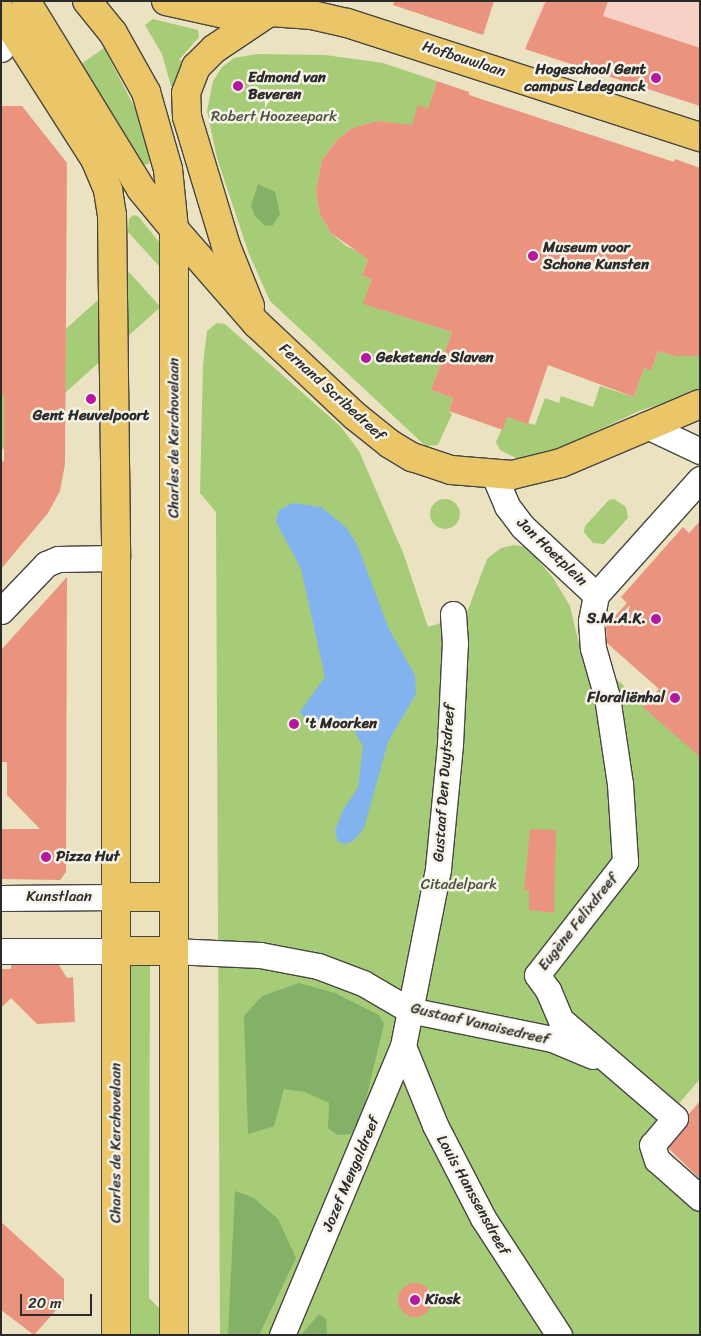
<!DOCTYPE html>
<html>
<head>
<meta charset="utf-8">
<style>
	body { margin:0 }
	#map { position:relative; width:701px; height:1336px; overflow:hidden; background:#eae2c0; font-family:Sriracha,sans-serif }
	div>[style] { position:absolute }
	[style*='--x'] { left:calc(var(--x)*1px); top:calc(var(--y)*1px); width:calc(var(--w)*1px); rotate:calc(var(--a)*1deg) }
	.built>* { inset:0; background:#f7d1c6 }
	.green>* { inset:0; background:#a6cc77; transform-origin:0 0 }
	.round { border-radius:50% }
	.forest>* { inset:0; background:#84b068 }
	.water>* { inset:0; background:#82b3ee }
	.building>* { inset:0; background:#ea937e }
	.roads { filter:drop-shadow(1px 0 #484641) drop-shadow(-1px 0 #484641) drop-shadow(0 1px #484641) drop-shadow(0 -1px #484641) }
	.street>* { height:25px; margin:-12.5px; padding:0 12.5px; transform-origin:12.5px; border-radius:12.5px; background:#fff }
	.primary>* { height:28px; margin:-14px; padding:0 14px; transform-origin:14px; border-radius:14px; background:#ebc669 }
	.dots>* { width:14px; height:14px; translate:-50% -50%; box-sizing:border-box; border:2px solid #f7f3e8; border-radius:50% }
	span { translate:-50% -50%; white-space:nowrap; text-align:center; line-height:1.15; -webkit-text-stroke:5px #f7f3e8; paint-order:stroke }
	.street-label { font-size:15px; color:#2b2b2b }
	.poi-label { font-size:15px; color:#2b2b2b; font-weight:700 }
	.right { translate:-100% -50%; text-align:right }
	.left { translate:0 -50%; text-align:left }
	.park-label { font-size:15px; color:#4a533e }
	.frame { position:absolute; inset:0; border:2px solid #2b2b2b; pointer-events:none }
	.scale { position:absolute; left:20px; top:1294px; width:72px; height:22px; box-sizing:border-box; border:2px solid #2b2b2b; border-top:0; padding-left:6px; font-size:15px; line-height:18px; white-space:nowrap; color:#2b2b2b; -webkit-text-stroke:4px #f7f3e8; paint-order:stroke }
</style>
</head>
<body>
<div id="map">
	<div class="built">
		<i style="clip-path:polygon(543px 1px,700px 1px,700px 106px,525px 49px)"></i>
	</div>
	<div class="green">
		<i style="clip-path:polygon(153px 19px,198px 30px,199px 37px,179px 60px,190px 63px,177px 88px,171px 86px,162px 54px,145px 25px)"></i>
		<i style="clip-path:polygon(104px 48px,138px 114px,152px 159px,147px 165px,141px 163px,81px 64px)"></i>
		<i style="clip-path:polygon(258px 54px,325px 55px,383px 63px,437px 81px,428px 109px,418px 106px,412px 126px,378px 121px,352px 128px,337px 140px,322px 160px,316px 191px,320px 214px,331px 233px,346px 246px,369px 256px,362px 276px,372px 279px,364px 304px,452px 332px,431px 390px,453px 398px,449px 411px,452px 414px,438px 445px,426px 446px,419px 440px,270px 301px,249px 254px,217px 158px,207px 111px,213px 81px,222px 67px,234px 58px)"></i>
		<i style="clip-path:polygon(133px 215px,138px 216px,159px 242px,160px 267px,128px 232px,129px 219px)"></i>
		<i style="left:129px;top:272px;width:47px;height:592px;rotate:48deg"></i>
		<i style="clip-path:polygon(217px 323px,225px 324px,341px 427px,359px 451px,404px 555px,428px 627px,466px 615px,487px 559px,501px 548px,514px 545px,527px 547px,553px 578px,570px 606px,579px 644px,700px 757px,700px 1079px,645px 1143px,700px 1209px,700px 1335px,220px 1335px,216px 512px,200px 493px,203px 364px,207px 331px)"></i>
		<i style="clip-path:polygon(658px 351px,675px 356px,700px 355px,700px 391px,639px 411px,554px 451px,518px 459px,500px 450px,496px 442px,507px 417px,535px 425px,545px 398px,559px 403px,561px 396px,593px 407px,600px 386px,634px 397px,644px 368px,651px 371px)"></i>
		<i class="round" style="left:430px;top:499px;width:30px;height:30px"></i>
		<i style="clip-path:polygon(614px 499px,626px 507px,628px 518px,604px 544px,593px 543px,584px 532px,585px 526px,609px 500px)"></i>
		<i style="clip-path:polygon(128px 963px,150px 963px,149px 1298px,160px 1309px,160px 1335px,127px 1335px)"></i>
	</div>
	<div class="forest">
		<i style="clip-path:polygon(258px 184px,275px 192px,280px 214px,273px 225px,265px 226px,255px 216px,251px 206px)"></i>
		<i style="clip-path:polygon(299px 983px,335px 993px,379px 1015px,384px 1024px,363px 1111px,351px 1134px,337px 1135px,328px 1128px,329px 1103px,305px 1092px,284px 1089px,274px 1126px,248px 1134px,244px 1016px,262px 996px)"></i>
		<i style="clip-path:polygon(235px 1191px,254px 1198px,278px 1219px,296px 1258px,259px 1335px,228px 1335px)"></i>
		<i style="clip-path:polygon(319px 1314px,326px 1319px,327px 1335px,301px 1335px)"></i>
	</div>
	<div class="water">
		<i style="clip-path:polygon(293px 503px,321px 507px,346px 527px,357px 544px,389px 629px,415px 675px,416px 694px,388px 742px,364px 828px,352px 842px,345px 844px,338px 842px,335px 831px,343px 810px,358px 788px,363px 746px,351px 725px,336px 719px,309px 723px,300px 712px,325px 677px,301px 569px,276px 522px,279px 510px)"></i>
	</div>
	<div class="building">
		<i style="clip-path:polygon(394px 1px,494px 1px,483px 35px,393px 5px)"></i>
		<i style="clip-path:polygon(546px 1px,608px 1px,603px 16px,700px 48px,700px 106px,525px 49px)"></i>
		<i style="clip-path:polygon(437px 81px,469px 92px,469px 95px,674px 162px,675px 159px,700px 168px,700px 356px,675px 356px,658px 351px,651px 371px,644px 368px,634px 397px,548px 365px,528px 424px,507px 417px,503px 430px,449px 411px,453px 398px,431px 390px,452px 332px,363px 304px,372px 279px,362px 276px,368px 259px,331px 233px,320px 214px,316px 191px,322px 160px,337px 140px,352px 128px,378px 121px,412px 125px,418px 105px,428px 109px)"></i>
		<i style="clip-path:polygon(1px 106px,22px 106px,67px 163px,65px 464px,60px 491px,48px 513px,1px 569px,1px 459px,4px 462px,4px 395px,1px 395px)"></i>
		<i style="clip-path:polygon(700px 521px,700px 757px,643px 707px,659px 689px,607px 643px,606px 626px,627px 603px,621px 597px,683px 527px,689px 533px)"></i>
		<i style="clip-path:polygon(67px 577px,66px 872px,60px 880px,1px 879px,1px 829px,40px 829px,7px 795px,7px 762px,1px 762px,1px 650px)"></i>
		<i style="clip-path:polygon(530px 829px,556px 830px,554px 913px,529px 910px,529px 890px,524px 891px)"></i>
		<i style="clip-path:polygon(11px 965px,59px 965px,67px 978px,73px 977px,75px 1022px,37px 1024px,11px 998px,1px 1008px,1px 969px,11px 969px)"></i>
		<i style="clip-path:polygon(700px 1101px,700px 1179px,668px 1148px,686px 1127px,689px 1114px)"></i>
		<i style="clip-path:polygon(1px 1222px,64px 1279px,64px 1301px,34px 1335px,1px 1310px)"></i>
		<i class="round" style="left:398px;top:1283px;width:34px;height:34px"></i>
	</div>
	<div class="roads">
		<div class="street">
			<i style="--x:1;--y:49;--w:23;--a:-50"></i>
			<i style="--x:645;--y:425;--w:61;--a:25.3"></i>
			<i style="--x:494;--y:475;--w:34;--a:67"></i>
			<i style="--x:507;--y:506;--w:26;--a:53"></i>
			<i style="--x:523;--y:527;--w:100;--a:43"></i>
			<i style="--x:596;--y:595;--w:156;--a:-48.1"></i>
			<i style="--x:596;--y:595;--w:26;--a:101"></i>
			<i style="--x:591;--y:621;--w:27;--a:86"></i>
			<i style="--x:593;--y:648;--w:51;--a:74.1"></i>
			<i style="--x:607;--y:697;--w:88;--a:81.5"></i>
			<i style="--x:620;--y:784;--w:78;--a:86.3"></i>
			<i style="--x:625;--y:862;--w:143;--a:127.9"></i>
			<i style="--x:537;--y:975;--w:19;--a:54"></i>
			<i style="--x:548;--y:990;--w:33;--a:67"></i>
			<i style="--x:561;--y:1020;--w:150;--a:40.7"></i>
			<i style="--x:675;--y:1118;--w:35;--a:130"></i>
			<i style="--x:652;--y:1145;--w:16;--a:72"></i>
			<i style="--x:657;--y:1160;--w:57;--a:41.5"></i>
			<i style="--x:1;--y:611;--w:65;--a:-46.2"></i>
			<i style="--x:46;--y:564;--w:13;--a:-23"></i>
			<i style="--x:58;--y:559;--w:58;--a:-1"></i>
			<i style="--x:1;--y:898;--w:115;--a:-0.5"></i>
			<i style="--x:1;--y:951;--w:115;--a:0"></i>
			<i style="--x:172;--y:951;--w:88;--a:2.6"></i>
			<i style="--x:260;--y:955;--w:59;--a:10.7"></i>
			<i style="--x:318;--y:966;--w:48;--a:20.7"></i>
			<i style="--x:363;--y:983;--w:53;--a:30.4"></i>
			<i style="--x:409;--y:1010;--w:146;--a:11.5"></i>
			<i style="--x:552;--y:1039;--w:44;--a:22.5"></i>
			<i style="--x:403;--y:1046;--w:85;--a:67.9"></i>
			<i style="--x:435;--y:1125;--w:105;--a:62.7"></i>
			<i style="--x:483;--y:1218;--w:140;--a:57"></i>
			<i style="--x:282;--y:1335;--w:313;--a:-67.3"></i>
			<i style="--x:403;--y:1046;--w:180;--a:-78.8"></i>
			<i style="--x:438;--y:869;--w:126;--a:-84.5"></i>
			<i style="--x:450;--y:744;--w:101;--a:-87.2"></i>
			<i style="--x:455;--y:643;--w:29;--a:-94"></i>
		</div>
		<div class="primary">
			<i style="--x:26;--y:1;--w:220;--a:58.5"></i>
			<i style="--x:141;--y:189;--w:52;--a:50.5"></i>
			<i style="--x:174;--y:229;--w:126;--a:48.9"></i>
			<i style="--x:257;--y:324;--w:134;--a:43.2"></i>
			<i style="--x:355;--y:416;--w:45;--a:38.7"></i>
			<i style="--x:390;--y:444;--w:26;--a:31"></i>
			<i style="--x:412;--y:457;--w:41;--a:18.4"></i>
			<i style="--x:451;--y:470;--w:61;--a:4.7"></i>
			<i style="--x:512;--y:475;--w:50;--a:-13.8"></i>
			<i style="--x:561;--y:463;--w:151;--a:-23"></i>
			<i style="--x:87;--y:1;--w:41;--a:50.9"></i>
			<i style="--x:113;--y:33;--w:68;--a:60.8"></i>
			<i style="--x:146;--y:92;--w:80;--a:74.1"></i>
			<i style="--x:168;--y:169;--w:60;--a:84.3"></i>
			<i style="--x:174;--y:229;--w:1106;--a:90"></i>
			<i style="--x:166;--y:1;--w:59;--a:12.6"></i>
			<i style="--x:224;--y:14;--w:46;--a:-2.5"></i>
			<i style="--x:270;--y:12;--w:42;--a:4.1"></i>
			<i style="--x:312;--y:15;--w:36;--a:13"></i>
			<i style="--x:347;--y:23;--w:371;--a:17.9"></i>
			<i style="--x:1;--y:12;--w:174;--a:57.4"></i>
			<i style="--x:95;--y:159;--w:34;--a:67"></i>
			<i style="--x:108;--y:190;--w:25;--a:81"></i>
			<i style="--x:112;--y:215;--w:343;--a:89.3"></i>
			<i style="--x:116;--y:558;--w:777;--a:90"></i>
			<i style="--x:250;--y:306;--w:65;--a:-111.8"></i>
			<i style="--x:226;--y:246;--w:135;--a:-106.8"></i>
			<i style="--x:187;--y:117;--w:24;--a:-92"></i>
			<i style="--x:186;--y:93;--w:28;--a:-69"></i>
			<i style="--x:196;--y:67;--w:25;--a:-45"></i>
			<i style="--x:214;--y:49;--w:65;--a:-33.7"></i>
			<i style="--x:116;--y:897;--w:56;--a:0"></i>
			<i style="--x:116;--y:951;--w:56;--a:0"></i>
		</div>
	</div>
	<div class="dots">
		<i style="left:656px;top:78px;background:#b5179e"></i>
		<i style="left:238px;top:86px;background:#b5179e"></i>
		<i style="left:533px;top:256px;background:#b5179e"></i>
		<i style="left:366px;top:358px;background:#b5179e"></i>
		<i style="left:91px;top:399px;background:#b5179e"></i>
		<i style="left:656px;top:619px;background:#b5179e"></i>
		<i style="left:675px;top:698px;background:#b5179e"></i>
		<i style="left:294px;top:724px;background:#b5179e"></i>
		<i style="left:46px;top:857px;background:#b5179e"></i>
		<i style="left:415px;top:1300px;background:#b5179e"></i>
	</div>
	<div class="street-label">
		<span style="left:464px;top:59px;rotate:18deg">Hofbouwlaan</span>
		<span style="left:332px;top:392px;rotate:42deg">Fernand Scribedreef</span>
		<span style="left:174px;top:438px;rotate:-90deg">Charles de Kerchovelaan</span>
		<span style="left:552px;top:552px;rotate:44deg">Jan Hoetplein</span>
		<span style="left:444px;top:783px;rotate:-86deg">Gustaaf Den Duytsdreef</span>
		<span style="left:59px;top:897px">Kunstlaan</span>
		<span style="left:578px;top:922px;rotate:-52deg">Eugène Felixdreef</span>
		<span style="left:480px;top:1024px;rotate:13deg">Gustaaf Vanaisedreef</span>
		<span style="left:116px;top:1143px;rotate:-90deg">Charles de Kerchovelaan</span>
		<span style="left:351px;top:1174px;rotate:-67deg">Jozef Mengaldreef</span>
		<span style="left:473px;top:1195px;rotate:61deg">Louis Hanssensdreef</span>
	</div>
	<div class="poi-label">
		<span class="right" style="left:646px;top:78px">Hogeschool Gent<br>campus Ledeganck</span>
		<span class="left" style="left:248px;top:86px">Edmond van<br>Beveren</span>
		<span class="left" style="left:543px;top:256px">Museum voor<br>Schone Kunsten</span>
		<span class="left" style="left:376px;top:358px">Geketende Slaven</span>
		<span style="left:91px;top:416px">Gent Heuvelpoort</span>
		<span class="right" style="left:646px;top:619px">S.M.A.K.</span>
		<span class="right" style="left:665px;top:698px">Floraliënhal</span>
		<span class="left" style="left:304px;top:724px">'t Moorken</span>
		<span class="left" style="left:56px;top:857px">Pizza Hut</span>
		<span class="left" style="left:425px;top:1300px">Kiosk</span>
	</div>
	<div class="park-label">
		<span style="left:274px;top:117px">Robert Hoozeepark</span>
		<span style="left:459px;top:885px">Citadelpark</span>
	</div>
	<div class="frame"></div>
	<div class="scale">20 m</div>
</div>
</body>
</html>
